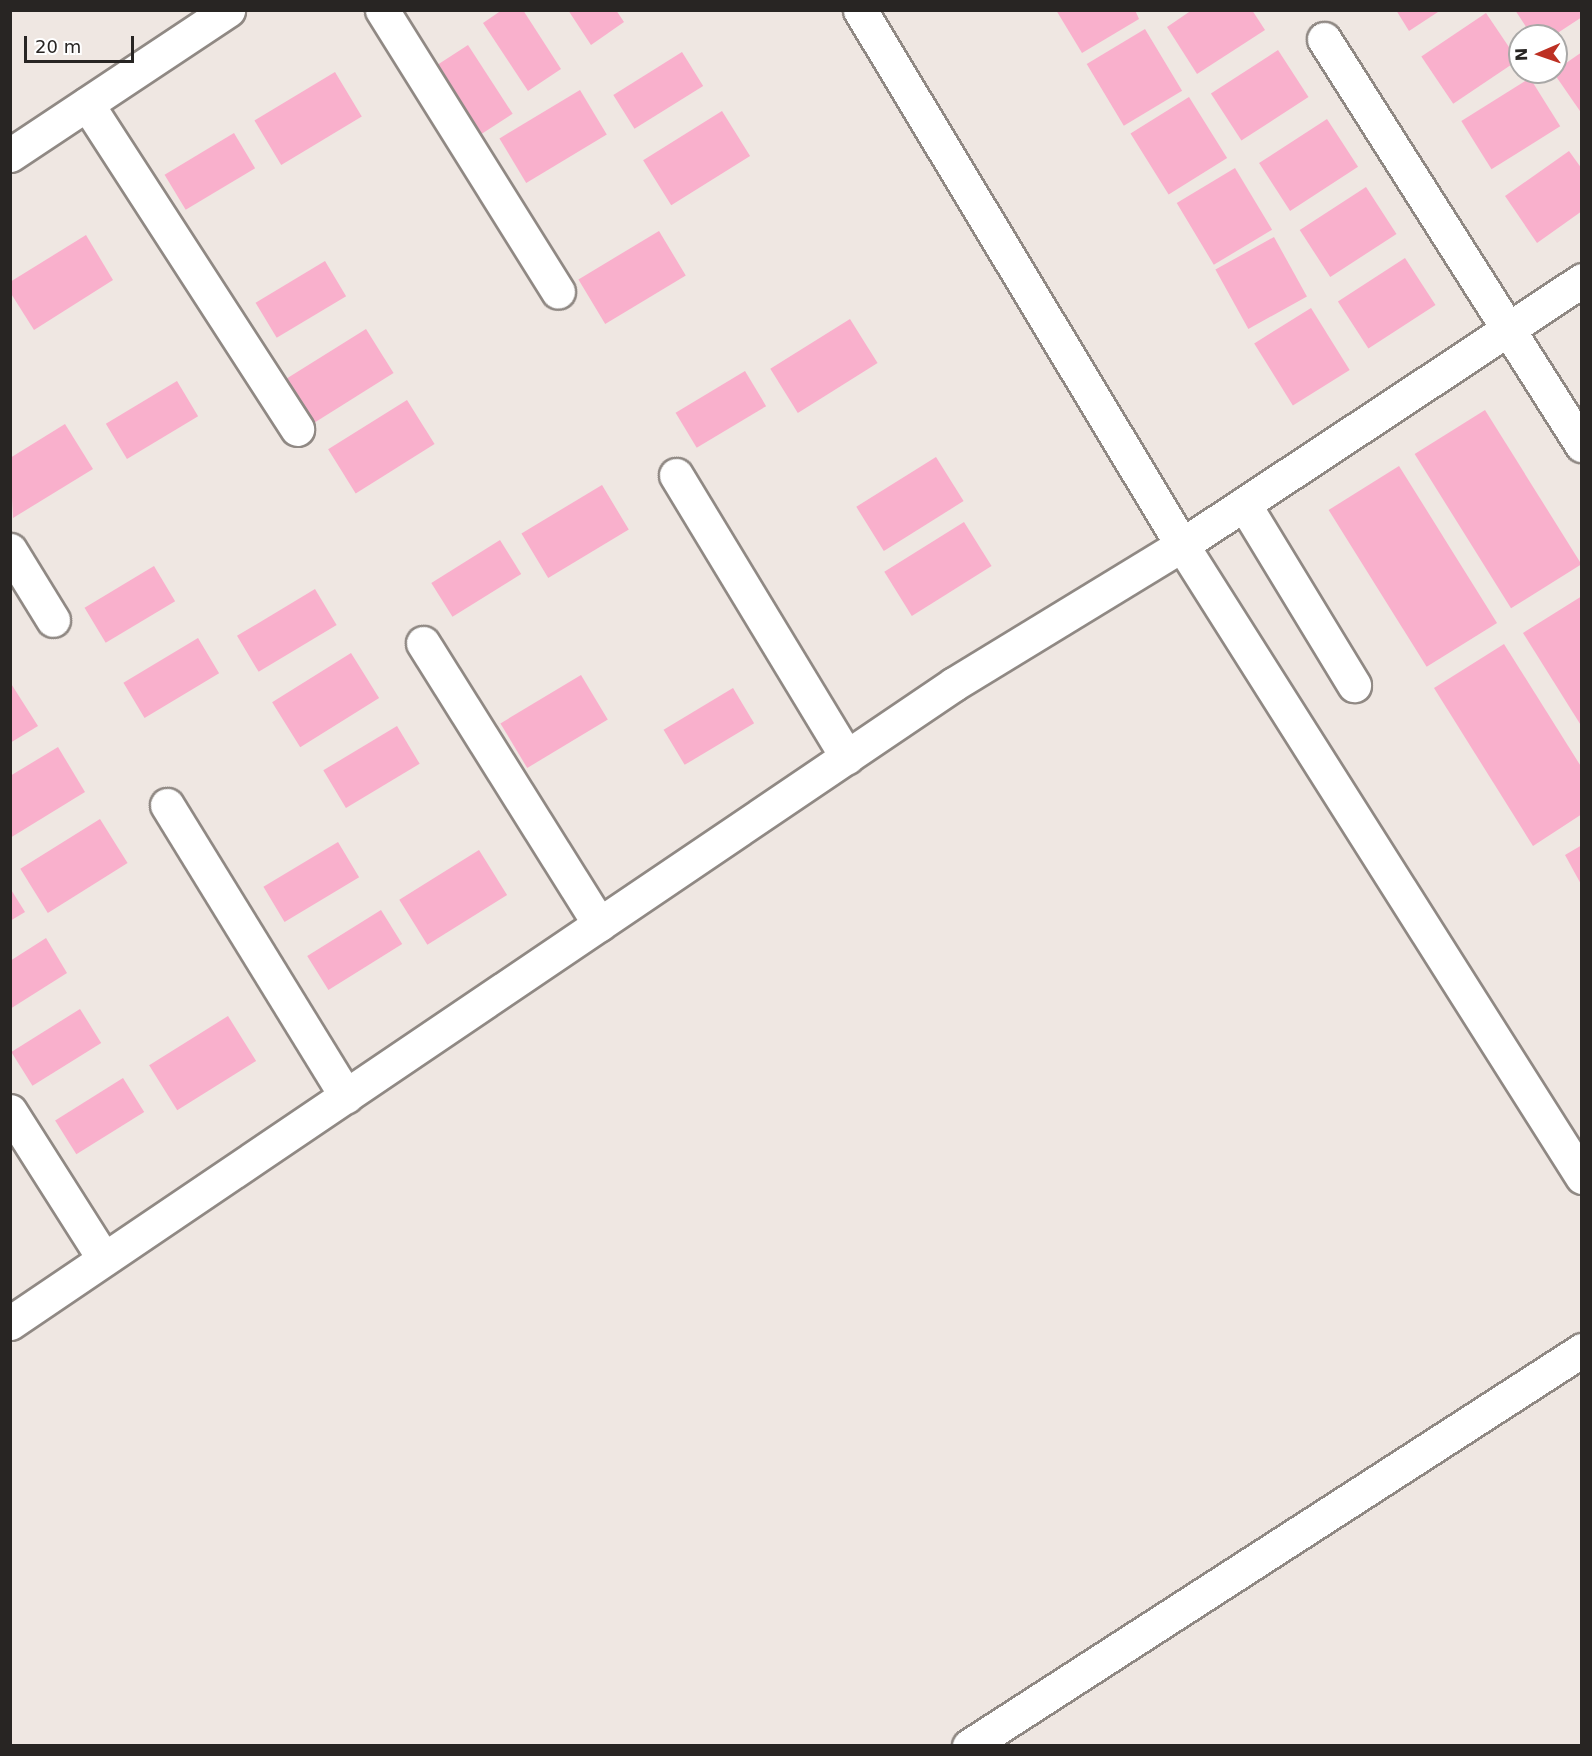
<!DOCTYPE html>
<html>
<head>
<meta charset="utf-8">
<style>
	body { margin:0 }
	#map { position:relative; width:1592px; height:1756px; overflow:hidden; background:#efe7e2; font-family:"DejaVu Sans",sans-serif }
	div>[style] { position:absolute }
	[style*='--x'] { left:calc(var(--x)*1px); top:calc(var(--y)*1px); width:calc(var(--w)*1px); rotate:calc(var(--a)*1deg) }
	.building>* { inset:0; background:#f9b0cc; transform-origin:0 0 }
	.roads { filter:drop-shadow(2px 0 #908984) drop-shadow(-2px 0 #908984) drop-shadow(0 2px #908984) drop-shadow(0 -2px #908984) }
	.street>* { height:33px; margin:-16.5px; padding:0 16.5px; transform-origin:16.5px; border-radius:16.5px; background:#fff }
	span { translate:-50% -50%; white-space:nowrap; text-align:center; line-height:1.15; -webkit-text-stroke:4.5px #fff; paint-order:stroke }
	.frame { position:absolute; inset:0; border:12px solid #282523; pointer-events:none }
	.north { position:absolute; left:1508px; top:24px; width:60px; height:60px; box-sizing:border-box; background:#fff; border:2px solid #a9a8a7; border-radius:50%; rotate:268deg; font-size:16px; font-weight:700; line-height:24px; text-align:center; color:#282523 }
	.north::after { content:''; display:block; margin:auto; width:21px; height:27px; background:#bd3023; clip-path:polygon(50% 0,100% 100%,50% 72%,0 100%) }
	.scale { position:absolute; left:24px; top:36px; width:110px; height:27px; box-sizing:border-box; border:3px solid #282523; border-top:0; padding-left:8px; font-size:18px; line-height:21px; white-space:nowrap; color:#282523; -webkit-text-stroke:4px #fff; paint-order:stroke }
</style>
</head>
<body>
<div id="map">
	<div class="building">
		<i style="clip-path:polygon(502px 10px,523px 10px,561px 69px,528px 91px,483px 23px)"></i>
		<i style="clip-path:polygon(568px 10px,616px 10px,624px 22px,591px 45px)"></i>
		<i style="clip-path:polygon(1056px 10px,1135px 10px,1139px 19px,1082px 53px)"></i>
		<i style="clip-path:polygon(1192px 10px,1252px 10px,1265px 30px,1197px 74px,1167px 27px)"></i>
		<i style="clip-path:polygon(1396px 10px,1441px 10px,1409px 31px)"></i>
		<i style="clip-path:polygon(1515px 10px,1582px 10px,1582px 17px,1553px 36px,1532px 36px)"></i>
		<i style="left:1486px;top:13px;width:57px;height:78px;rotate:56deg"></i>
		<i style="left:1145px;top:29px;width:72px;height:68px;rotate:59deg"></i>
		<i style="left:468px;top:45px;width:82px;height:40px;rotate:57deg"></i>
		<i style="left:1278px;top:50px;width:56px;height:80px;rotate:57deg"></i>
		<i style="left:682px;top:52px;width:40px;height:81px;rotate:58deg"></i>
		<i style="clip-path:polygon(1582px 52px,1582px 114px,1553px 72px)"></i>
		<i style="left:335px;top:72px;width:52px;height:94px;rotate:59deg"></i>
		<i style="left:1530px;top:78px;width:57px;height:81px;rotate:58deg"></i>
		<i style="left:580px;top:90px;width:52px;height:94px;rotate:59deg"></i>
		<i style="left:1189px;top:97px;width:72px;height:69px;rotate:58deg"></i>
		<i style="left:722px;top:111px;width:53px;height:93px;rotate:58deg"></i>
		<i style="left:1327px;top:119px;width:57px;height:81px;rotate:57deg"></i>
		<i style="left:234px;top:133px;width:41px;height:81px;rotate:59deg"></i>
		<i style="clip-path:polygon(1569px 151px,1582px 169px,1582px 211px,1537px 243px,1505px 196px)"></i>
		<i style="left:1235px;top:168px;width:72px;height:68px;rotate:59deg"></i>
		<i style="left:1366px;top:187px;width:56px;height:79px;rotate:57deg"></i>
		<i style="left:659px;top:231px;width:52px;height:94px;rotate:59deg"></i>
		<i style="clip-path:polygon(86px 235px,113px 280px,34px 330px,10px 292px,10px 282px)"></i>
		<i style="left:1274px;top:237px;width:68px;height:67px;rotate:61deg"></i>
		<i style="left:1405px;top:258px;width:56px;height:80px;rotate:57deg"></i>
		<i style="left:325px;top:261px;width:41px;height:81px;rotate:59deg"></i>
		<i style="left:1311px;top:308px;width:73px;height:67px;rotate:58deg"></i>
		<i style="left:850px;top:319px;width:52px;height:94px;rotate:58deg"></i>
		<i style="left:366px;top:329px;width:52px;height:93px;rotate:58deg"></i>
		<i style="left:745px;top:371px;width:41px;height:81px;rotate:59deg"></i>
		<i style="left:177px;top:381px;width:41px;height:83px;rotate:59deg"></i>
		<i style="left:407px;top:400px;width:52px;height:93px;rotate:58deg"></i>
		<i style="left:1485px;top:410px;width:182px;height:83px;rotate:58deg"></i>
		<i style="clip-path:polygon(65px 424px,93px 469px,13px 518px,10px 458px)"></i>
		<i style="left:936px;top:457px;width:52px;height:94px;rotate:58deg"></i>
		<i style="left:1399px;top:466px;width:185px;height:83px;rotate:58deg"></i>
		<i style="left:602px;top:485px;width:52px;height:94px;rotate:59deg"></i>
		<i style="left:964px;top:522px;width:52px;height:94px;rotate:58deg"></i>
		<i style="left:500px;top:540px;width:40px;height:81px;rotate:58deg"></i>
		<i style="left:154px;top:566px;width:41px;height:81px;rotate:59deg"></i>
		<i style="left:315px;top:589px;width:42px;height:91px;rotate:59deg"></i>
		<i style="clip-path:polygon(1582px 596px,1582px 727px,1523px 633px)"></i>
		<i style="left:198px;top:638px;width:41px;height:87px;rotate:59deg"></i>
		<i style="clip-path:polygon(1504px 644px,1582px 768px,1582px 814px,1533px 846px,1434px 688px)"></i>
		<i style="left:351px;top:653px;width:53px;height:93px;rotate:58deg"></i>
		<i style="left:581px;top:675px;width:52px;height:94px;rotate:59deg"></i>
		<i style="clip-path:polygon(10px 682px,38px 726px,10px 743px)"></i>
		<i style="left:733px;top:688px;width:41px;height:81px;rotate:59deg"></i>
		<i style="left:397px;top:726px;width:44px;height:86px;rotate:59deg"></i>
		<i style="clip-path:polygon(58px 747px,85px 792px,10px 838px,10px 776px)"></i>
		<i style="left:100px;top:819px;width:52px;height:94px;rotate:58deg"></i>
		<i style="left:338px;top:842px;width:41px;height:87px;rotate:59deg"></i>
		<i style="clip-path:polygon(1582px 845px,1582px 886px,1565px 855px)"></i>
		<i style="left:479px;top:850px;width:53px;height:94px;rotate:58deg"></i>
		<i style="clip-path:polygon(10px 888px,25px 912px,10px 921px)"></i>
		<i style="left:381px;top:910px;width:40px;height:87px;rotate:58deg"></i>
		<i style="clip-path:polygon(46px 938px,67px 973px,10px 1009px,10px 961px)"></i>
		<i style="left:80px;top:1009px;width:40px;height:81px;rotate:58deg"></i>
		<i style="left:228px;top:1016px;width:53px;height:93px;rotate:58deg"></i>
		<i style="left:123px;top:1078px;width:40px;height:80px;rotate:58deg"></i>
	</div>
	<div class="roads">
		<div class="street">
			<i style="--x:382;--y:10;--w:332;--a:58"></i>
			<i style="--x:860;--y:10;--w:624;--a:58.96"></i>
			<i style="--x:1182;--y:545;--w:748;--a:57.67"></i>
			<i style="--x:1324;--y:39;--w:481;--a:57.6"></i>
			<i style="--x:87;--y:104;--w:387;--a:57.1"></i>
			<i style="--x:10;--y:155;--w:262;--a:-33.6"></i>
			<i style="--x:676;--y:475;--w:330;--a:58.8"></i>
			<i style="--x:1244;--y:504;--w:212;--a:58.7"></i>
			<i style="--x:10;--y:550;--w:82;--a:58.4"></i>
			<i style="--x:423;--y:643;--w:332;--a:57.9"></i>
			<i style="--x:167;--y:805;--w:342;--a:58.4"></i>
			<i style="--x:10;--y:1111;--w:175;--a:57.6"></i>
			<i style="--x:10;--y:1323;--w:1140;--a:-34.09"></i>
			<i style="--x:954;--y:684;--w:267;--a:-31.4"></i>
			<i style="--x:1182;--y:545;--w:480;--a:-33.5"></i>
			<i style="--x:969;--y:1746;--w:730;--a:-32.86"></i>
		</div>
	</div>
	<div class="frame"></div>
	<div class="north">N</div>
	<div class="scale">20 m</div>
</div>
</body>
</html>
